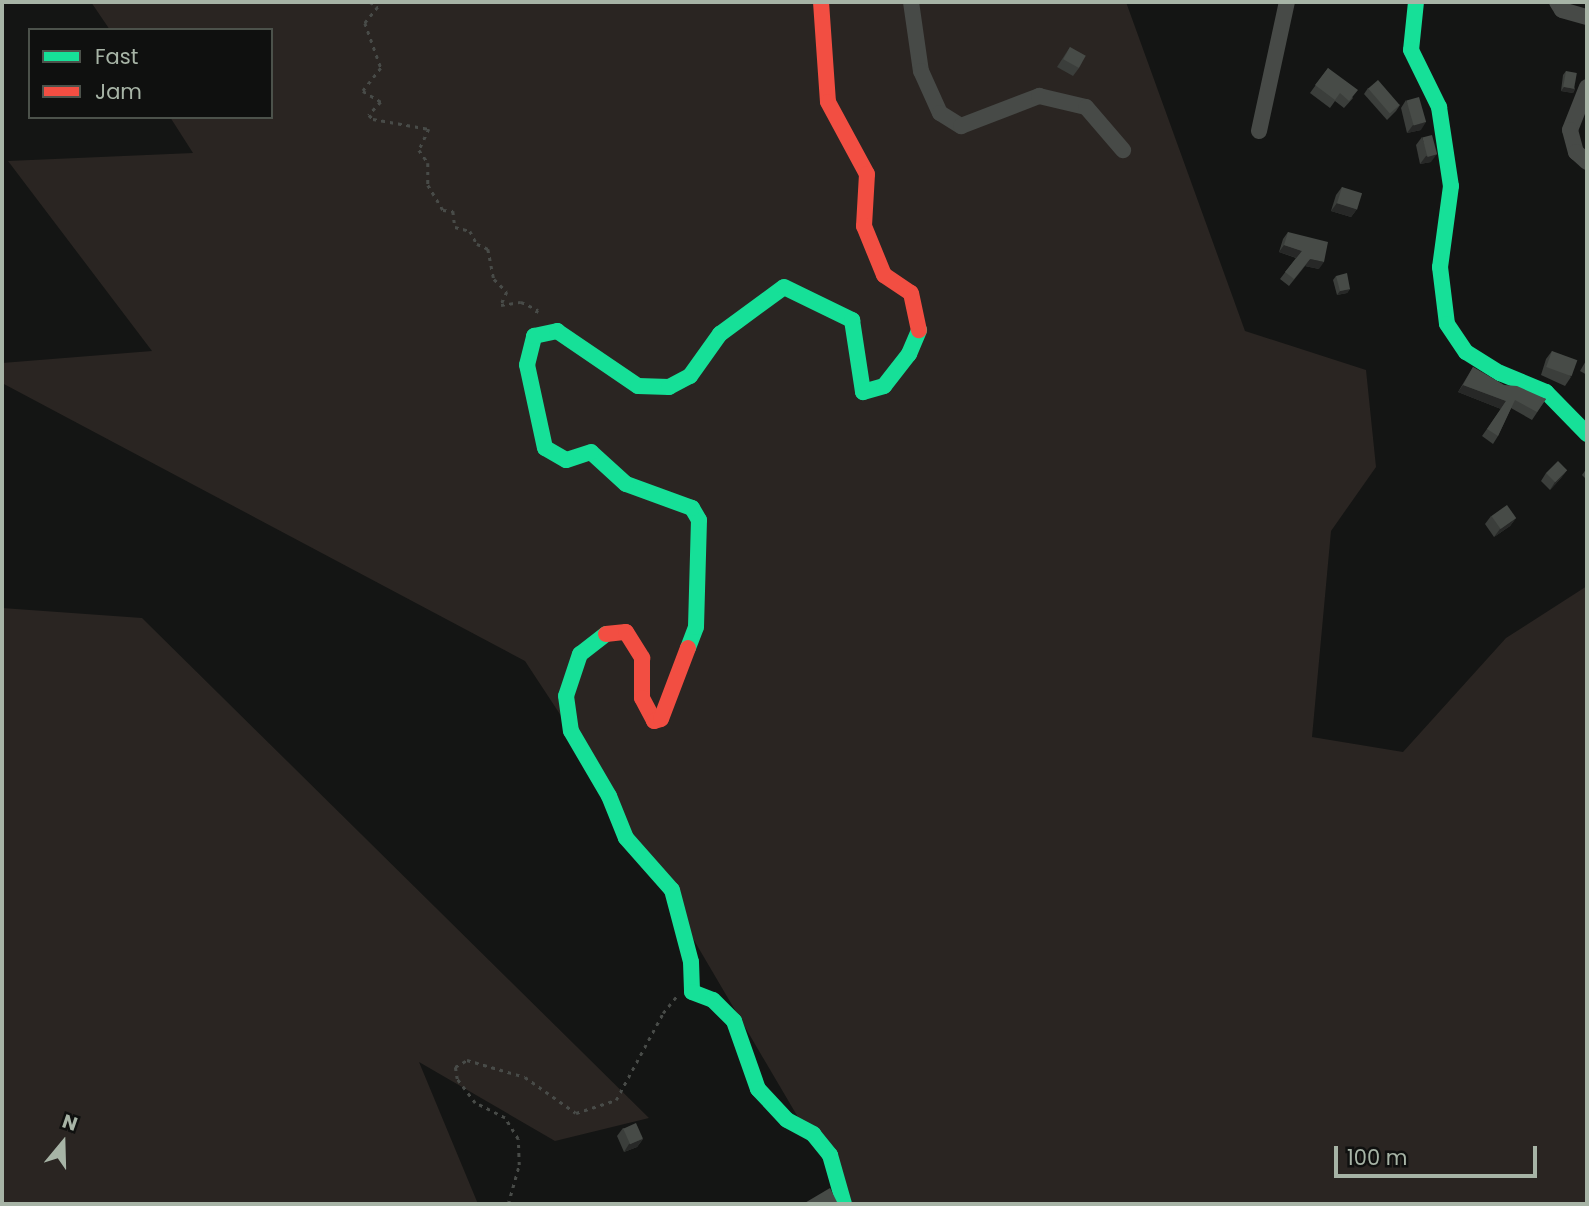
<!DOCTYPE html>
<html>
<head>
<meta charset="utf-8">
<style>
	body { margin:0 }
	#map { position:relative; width:1589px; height:1206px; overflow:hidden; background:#141514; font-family:Poppins,sans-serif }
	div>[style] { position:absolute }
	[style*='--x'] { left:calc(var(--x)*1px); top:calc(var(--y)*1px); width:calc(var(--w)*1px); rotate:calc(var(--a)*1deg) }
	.green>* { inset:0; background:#2a2522 }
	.path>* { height:2.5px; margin-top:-1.25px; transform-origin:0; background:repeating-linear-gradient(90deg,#484b48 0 3.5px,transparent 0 8.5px) }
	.street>* { height:16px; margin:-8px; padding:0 8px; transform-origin:8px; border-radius:8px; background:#474a47 }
	.fast>* { height:16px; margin:-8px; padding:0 8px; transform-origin:8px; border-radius:8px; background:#16e098 }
	.jam>* { height:16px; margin:-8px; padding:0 8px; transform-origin:8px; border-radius:8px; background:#f24e42 }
	.wall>* { inset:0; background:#3b3e3b }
	.shaded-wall>* { inset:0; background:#272827 }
	.building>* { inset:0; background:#474b47; transform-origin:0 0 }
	span { translate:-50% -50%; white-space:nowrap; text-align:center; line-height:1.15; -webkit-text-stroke:5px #0f100f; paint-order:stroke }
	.frame { position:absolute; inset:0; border:4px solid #a7b4a6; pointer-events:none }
	.legend { position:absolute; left:28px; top:28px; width:245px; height:91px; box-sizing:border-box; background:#0f100f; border:2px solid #4c524b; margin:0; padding:9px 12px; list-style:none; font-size:21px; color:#a7b4a6 }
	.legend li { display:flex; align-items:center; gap:14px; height:35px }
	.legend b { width:35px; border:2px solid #4c524b }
	.north { position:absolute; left:28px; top:1108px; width:70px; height:70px; -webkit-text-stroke:5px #0f100f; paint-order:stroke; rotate:19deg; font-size:19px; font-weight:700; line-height:28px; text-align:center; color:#a7b4a6 }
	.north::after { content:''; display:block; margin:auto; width:24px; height:32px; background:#a7b4a6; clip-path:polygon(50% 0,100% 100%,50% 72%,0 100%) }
	.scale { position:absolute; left:1334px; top:1146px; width:203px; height:32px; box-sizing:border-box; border:4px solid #a7b4a6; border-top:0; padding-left:9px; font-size:21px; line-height:24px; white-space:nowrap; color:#a7b4a6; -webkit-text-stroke:5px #0f100f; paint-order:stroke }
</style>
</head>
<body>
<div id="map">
	<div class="green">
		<i style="clip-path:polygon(91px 2px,1126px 2px,1245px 331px,1366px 370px,1376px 467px,1331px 531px,1312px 737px,1403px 752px,1506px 638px,1587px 586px,1587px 1204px,849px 1204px,571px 731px,525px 661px,2px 383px,2px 363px,152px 351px,8px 161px,193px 153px,170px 117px,271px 117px,271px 30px,110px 30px)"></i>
		<i style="clip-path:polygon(2px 608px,142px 618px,649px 1118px,555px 1141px,419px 1062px,478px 1204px,2px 1204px)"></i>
	</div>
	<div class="path">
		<i style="--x:370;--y:2;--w:9;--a:32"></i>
		<i style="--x:378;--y:7;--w:21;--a:129"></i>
		<i style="--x:365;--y:23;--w:48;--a:70.4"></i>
		<i style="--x:381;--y:68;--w:29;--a:128"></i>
		<i style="--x:363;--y:91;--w:21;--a:31"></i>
		<i style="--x:381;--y:102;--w:18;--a:133"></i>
		<i style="--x:369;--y:115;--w:6;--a:45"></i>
		<i style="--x:373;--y:119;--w:57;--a:10.1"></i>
		<i style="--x:429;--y:129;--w:23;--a:115"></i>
		<i style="--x:419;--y:150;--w:16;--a:55"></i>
		<i style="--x:428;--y:163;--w:22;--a:90"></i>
		<i style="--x:428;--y:185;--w:29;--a:59"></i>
		<i style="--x:443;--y:210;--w:10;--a:6"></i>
		<i style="--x:453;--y:211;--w:16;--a:83"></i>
		<i style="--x:455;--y:227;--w:16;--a:15"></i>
		<i style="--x:470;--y:231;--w:15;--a:62"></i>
		<i style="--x:477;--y:244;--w:12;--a:24"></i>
		<i style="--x:488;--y:249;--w:31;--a:79"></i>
		<i style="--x:494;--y:279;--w:18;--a:45"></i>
		<i style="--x:507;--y:292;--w:14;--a:115"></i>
		<i style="--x:501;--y:305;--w:20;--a:-9"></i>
		<i style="--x:521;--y:302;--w:19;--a:25"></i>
		<i style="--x:538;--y:310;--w:8;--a:120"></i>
		<i style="--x:508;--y:1204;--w:41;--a:-74.2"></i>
		<i style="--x:519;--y:1165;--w:26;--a:-92"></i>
		<i style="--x:518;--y:1139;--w:25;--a:-122"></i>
		<i style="--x:505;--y:1118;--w:34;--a:-153"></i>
		<i style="--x:475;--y:1103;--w:30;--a:-127"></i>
		<i style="--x:457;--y:1079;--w:12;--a:-99"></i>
		<i style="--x:455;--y:1067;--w:14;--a:-30"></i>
		<i style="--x:467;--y:1060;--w:60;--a:16.3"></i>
		<i style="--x:525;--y:1077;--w:62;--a:35.2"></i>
		<i style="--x:576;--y:1113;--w:42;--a:-18"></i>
		<i style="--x:616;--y:1100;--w:99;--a:-61.6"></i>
		<i style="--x:663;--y:1013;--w:21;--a:-51"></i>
	</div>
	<div class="street">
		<i style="--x:911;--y:2;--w:70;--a:81.8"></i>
		<i style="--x:921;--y:71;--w:46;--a:65.7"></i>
		<i style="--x:940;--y:113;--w:25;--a:32"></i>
		<i style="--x:961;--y:126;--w:84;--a:-21"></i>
		<i style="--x:1039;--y:96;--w:48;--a:13.2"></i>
		<i style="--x:1086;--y:107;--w:57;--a:49.3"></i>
		<i style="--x:1557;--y:2;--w:9;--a:58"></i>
		<i style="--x:1562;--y:10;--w:26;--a:16"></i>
		<i style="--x:1587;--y:87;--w:46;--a:111.6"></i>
		<i style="--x:1570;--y:130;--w:23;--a:75"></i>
		<i style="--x:1576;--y:152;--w:15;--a:42"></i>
		<i style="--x:1259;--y:131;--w:132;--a:-77.8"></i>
	</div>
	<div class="fast">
		<i style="--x:1416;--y:2;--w:48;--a:95.9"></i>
		<i style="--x:1411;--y:50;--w:64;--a:63.8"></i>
		<i style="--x:1439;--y:107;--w:80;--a:81.4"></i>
		<i style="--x:1451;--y:186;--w:82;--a:97.7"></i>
		<i style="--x:1440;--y:267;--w:57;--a:83"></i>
		<i style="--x:1447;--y:324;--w:34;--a:56"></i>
		<i style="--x:1466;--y:352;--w:40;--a:32"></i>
		<i style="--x:1500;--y:373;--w:50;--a:22.4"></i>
		<i style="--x:1546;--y:392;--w:59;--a:45.7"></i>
		<i style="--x:606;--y:634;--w:33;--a:142"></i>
		<i style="--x:580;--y:654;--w:44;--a:108.4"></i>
		<i style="--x:566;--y:696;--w:35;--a:82"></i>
		<i style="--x:571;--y:731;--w:75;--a:59.7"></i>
		<i style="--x:609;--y:796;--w:45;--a:68"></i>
		<i style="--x:626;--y:838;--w:69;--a:48.5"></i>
		<i style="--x:672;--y:890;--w:74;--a:75.2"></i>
		<i style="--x:691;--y:962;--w:30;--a:88"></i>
		<i style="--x:692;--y:992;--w:22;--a:21"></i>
		<i style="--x:713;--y:1000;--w:30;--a:45"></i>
		<i style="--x:734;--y:1021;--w:72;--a:70.6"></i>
		<i style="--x:758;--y:1089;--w:42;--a:46.9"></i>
		<i style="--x:787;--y:1120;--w:30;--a:28"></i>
		<i style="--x:813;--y:1134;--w:27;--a:51"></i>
		<i style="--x:830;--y:1155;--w:51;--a:74.1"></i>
		<i style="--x:688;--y:648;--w:22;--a:-69"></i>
		<i style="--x:696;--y:627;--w:107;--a:-88.4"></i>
		<i style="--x:699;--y:520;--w:14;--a:-120"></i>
		<i style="--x:692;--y:508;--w:70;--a:-160"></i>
		<i style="--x:626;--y:484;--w:47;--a:-137.6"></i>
		<i style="--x:591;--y:452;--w:26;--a:162"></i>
		<i style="--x:566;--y:460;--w:24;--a:-150"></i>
		<i style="--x:545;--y:448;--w:85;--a:-102.2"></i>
		<i style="--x:527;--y:365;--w:30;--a:-76"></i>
		<i style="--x:534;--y:336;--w:24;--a:-12"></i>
		<i style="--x:557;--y:331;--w:98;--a:34.2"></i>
		<i style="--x:638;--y:386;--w:31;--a:2"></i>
		<i style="--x:669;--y:387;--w:24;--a:-28"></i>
		<i style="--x:690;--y:376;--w:52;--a:-54.5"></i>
		<i style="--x:720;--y:334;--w:79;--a:-36.3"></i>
		<i style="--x:784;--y:287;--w:76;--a:25.9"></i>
		<i style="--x:852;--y:320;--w:73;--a:81.3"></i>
		<i style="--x:863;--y:392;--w:22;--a:-16"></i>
		<i style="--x:884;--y:386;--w:41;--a:-52"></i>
		<i style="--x:909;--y:354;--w:26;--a:-67"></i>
	</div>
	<div class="jam">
		<i style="--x:821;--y:2;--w:100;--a:86"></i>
		<i style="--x:828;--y:102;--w:82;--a:61.6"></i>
		<i style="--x:867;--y:174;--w:52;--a:93.3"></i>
		<i style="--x:864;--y:226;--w:53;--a:67.8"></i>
		<i style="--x:884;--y:275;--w:32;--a:34"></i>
		<i style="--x:911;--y:293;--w:38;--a:78"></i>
		<i style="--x:606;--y:634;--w:20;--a:-6"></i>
		<i style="--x:626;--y:632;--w:31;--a:58"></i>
		<i style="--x:642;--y:658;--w:40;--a:90"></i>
		<i style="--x:642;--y:698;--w:26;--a:62"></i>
		<i style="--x:654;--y:721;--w:7;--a:-16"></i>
		<i style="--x:661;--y:719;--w:76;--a:-69.2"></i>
	</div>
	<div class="wall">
		<i style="clip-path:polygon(1070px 47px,1079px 68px,1073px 76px,1057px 67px)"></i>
		<i style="clip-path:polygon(1328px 68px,1353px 98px,1344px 108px,1335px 101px,1330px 108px,1310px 93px)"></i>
		<i style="clip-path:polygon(1566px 71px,1575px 89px,1573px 93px,1561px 91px,1563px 75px)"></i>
		<i style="clip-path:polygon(1368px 88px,1400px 105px,1396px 111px,1387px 120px,1364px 94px)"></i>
		<i style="clip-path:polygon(1406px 100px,1421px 130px,1407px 133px,1401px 108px)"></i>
		<i style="clip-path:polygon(1422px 137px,1431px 162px,1420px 164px,1416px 145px)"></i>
		<i style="clip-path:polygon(1342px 187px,1357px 209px,1351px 217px,1331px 211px,1336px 195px)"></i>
		<i style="clip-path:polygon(1288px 232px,1319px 269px,1305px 266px,1289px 286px,1280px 279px,1296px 258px,1279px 252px,1283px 239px)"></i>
		<i style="clip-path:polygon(1336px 276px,1350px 289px,1347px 293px,1337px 295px,1333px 280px)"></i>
		<i style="clip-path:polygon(1552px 351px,1571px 377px,1565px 386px,1541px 375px,1546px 359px)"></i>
		<i style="clip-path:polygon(1587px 359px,1587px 375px,1580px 371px)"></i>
		<i style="clip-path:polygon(1473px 367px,1504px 385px,1546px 399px,1532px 420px,1511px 408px,1498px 436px,1493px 444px,1482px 436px,1501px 409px,1458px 392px)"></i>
		<i style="clip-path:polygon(1587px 468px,1587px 480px,1582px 475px)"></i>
		<i style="clip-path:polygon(1567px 470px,1561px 478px,1550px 490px,1541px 481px,1546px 473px)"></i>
		<i style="clip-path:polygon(1491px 516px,1516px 518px,1510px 526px,1494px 537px,1485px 524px)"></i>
		<i style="clip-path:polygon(623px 1128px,643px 1139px,637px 1147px,624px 1152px,617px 1136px)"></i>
	</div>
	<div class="shaded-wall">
		<i style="clip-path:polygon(1564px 87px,1575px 89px,1573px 93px,1561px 91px)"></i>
		<i style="clip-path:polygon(1426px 122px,1421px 130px,1407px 133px,1413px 125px)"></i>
		<i style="clip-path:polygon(1437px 154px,1431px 162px,1420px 164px,1426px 156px)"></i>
		<i style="clip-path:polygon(1337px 203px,1357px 209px,1351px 217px,1331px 211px)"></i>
		<i style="clip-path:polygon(1284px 245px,1302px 251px,1297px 258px,1279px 252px)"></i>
		<i style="clip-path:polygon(1310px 259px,1324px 262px,1319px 269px,1305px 266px,1289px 286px)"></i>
		<i style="clip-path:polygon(1350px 289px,1347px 293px,1337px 295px,1340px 291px)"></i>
		<i style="clip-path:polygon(1463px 385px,1506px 401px,1501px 409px,1458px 392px)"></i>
		<i style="clip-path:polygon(1567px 470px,1561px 478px,1550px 490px,1555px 482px)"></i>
		<i style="clip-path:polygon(1516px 518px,1510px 526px,1494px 537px,1500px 529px)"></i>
		<i style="clip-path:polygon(643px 1139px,637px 1147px,624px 1152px,629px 1144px)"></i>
	</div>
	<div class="building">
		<i style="left:1070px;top:47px;width:18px;height:14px;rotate:29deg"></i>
		<i style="clip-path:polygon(1328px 68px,1358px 90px,1349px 101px,1340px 93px,1335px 100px,1315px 85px)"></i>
		<i style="left:1566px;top:71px;width:11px;height:16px;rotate:10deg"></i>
		<i style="left:1378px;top:80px;width:33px;height:13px;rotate:49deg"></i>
		<i style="left:1419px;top:97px;width:26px;height:13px;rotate:74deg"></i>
		<i style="left:1432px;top:135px;width:20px;height:10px;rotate:75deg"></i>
		<i style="left:1342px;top:187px;width:21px;height:17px;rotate:17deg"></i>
		<i style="clip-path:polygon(1288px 232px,1328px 242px,1324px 262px,1310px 259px,1294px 279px,1285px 272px,1302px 251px,1284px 245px)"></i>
		<i style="clip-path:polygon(1347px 273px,1350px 289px,1340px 291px,1336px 276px)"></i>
		<i style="left:1552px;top:351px;width:27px;height:17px;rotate:20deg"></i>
		<i style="clip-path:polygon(1473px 367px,1504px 385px,1517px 386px,1546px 399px,1537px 412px,1515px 400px,1498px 436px,1487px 429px,1506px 401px,1463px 385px)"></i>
		<i style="left:1558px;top:461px;width:13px;height:17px;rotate:45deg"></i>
		<i style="left:1507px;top:505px;width:16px;height:19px;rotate:55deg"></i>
		<i style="left:636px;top:1123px;width:17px;height:14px;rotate:66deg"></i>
		<i style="clip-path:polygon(830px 1188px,838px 1204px,803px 1204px)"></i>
	</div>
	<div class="frame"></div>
	<ul class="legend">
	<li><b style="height:9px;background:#16e098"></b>Fast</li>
	<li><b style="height:9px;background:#f24e42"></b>Jam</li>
	</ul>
	<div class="north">N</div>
	<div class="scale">100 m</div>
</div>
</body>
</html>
